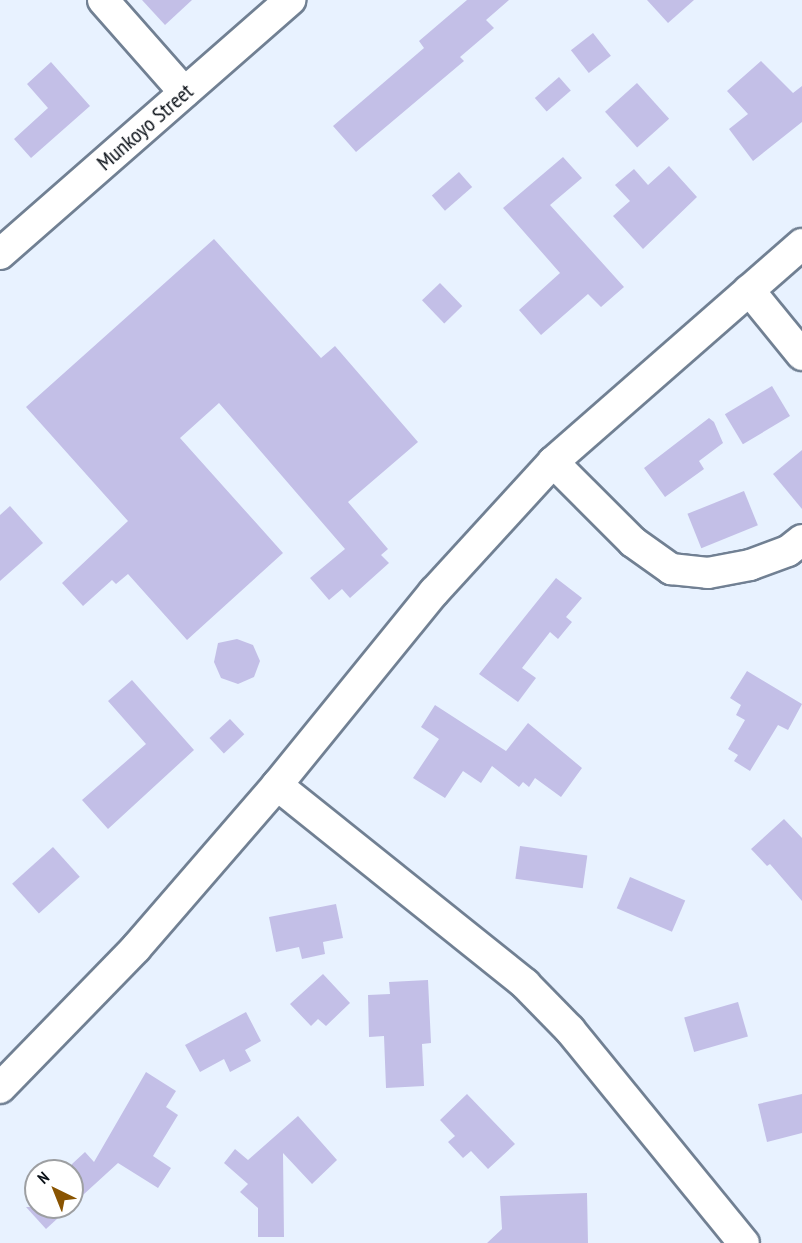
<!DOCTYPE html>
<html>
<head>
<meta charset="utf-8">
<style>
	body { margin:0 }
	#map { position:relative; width:802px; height:1243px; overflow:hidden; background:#e8f2ff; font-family:"PT Sans Narrow",sans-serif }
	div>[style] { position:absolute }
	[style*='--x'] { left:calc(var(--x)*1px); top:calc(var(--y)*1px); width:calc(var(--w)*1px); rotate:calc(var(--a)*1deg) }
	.building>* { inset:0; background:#c3bfe7; transform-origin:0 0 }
	.roads { filter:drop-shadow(2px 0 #718093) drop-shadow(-2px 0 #718093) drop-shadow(0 2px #718093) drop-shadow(0 -2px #718093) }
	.minor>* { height:30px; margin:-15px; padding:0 15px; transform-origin:15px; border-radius:15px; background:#fff }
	span { translate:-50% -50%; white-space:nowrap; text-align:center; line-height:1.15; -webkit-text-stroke:5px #fff; paint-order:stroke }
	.street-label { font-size:22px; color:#090f16 }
	.north { position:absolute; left:24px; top:1159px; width:60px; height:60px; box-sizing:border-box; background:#fff; border:2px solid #9d9fa2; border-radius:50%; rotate:317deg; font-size:16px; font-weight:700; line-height:24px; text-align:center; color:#090f16 }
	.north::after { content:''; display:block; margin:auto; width:21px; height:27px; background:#895401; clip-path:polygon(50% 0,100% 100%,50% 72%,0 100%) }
</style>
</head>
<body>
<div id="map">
	<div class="building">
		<i style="clip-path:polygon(142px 0,192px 0,165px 25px)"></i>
		<i style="clip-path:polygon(467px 0,509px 0,486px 20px,494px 28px,460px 57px,464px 61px,356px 152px,333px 126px,424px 48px,419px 41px)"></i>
		<i style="clip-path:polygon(647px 0,694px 0,668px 23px)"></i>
		<i style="left:593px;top:33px;width:29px;height:28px;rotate:52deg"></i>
		<i style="clip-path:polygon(761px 61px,793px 93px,802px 86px,802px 122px,753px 161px,729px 129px,748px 114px,727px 91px)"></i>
		<i style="clip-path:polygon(51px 62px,90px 106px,31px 158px,14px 139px,48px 108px,27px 84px)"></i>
		<i style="left:559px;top:77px;width:18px;height:32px;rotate:49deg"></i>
		<i style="left:637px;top:83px;width:48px;height:43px;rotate:48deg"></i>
		<i style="clip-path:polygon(563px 157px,582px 178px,550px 205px,624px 287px,601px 307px,588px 294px,541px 335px,519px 310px,560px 273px,503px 208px)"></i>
		<i style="clip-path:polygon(669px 166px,697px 197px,643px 249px,613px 216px,630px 201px,615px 185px,634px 169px,648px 185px)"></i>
		<i style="left:459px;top:172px;width:20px;height:36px;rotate:49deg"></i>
		<i style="clip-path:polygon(214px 239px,321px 358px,335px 346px,418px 442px,348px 502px,388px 549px,381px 555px,389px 563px,350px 598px,342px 589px,329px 600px,310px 578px,345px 549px,219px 403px,180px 438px,283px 553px,187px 640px,128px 574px,116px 584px,112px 580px,83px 606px,62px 583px,128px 521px,26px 407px)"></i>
		<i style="left:440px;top:283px;width:32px;height:25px;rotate:46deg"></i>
		<i style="left:772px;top:386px;width:35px;height:55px;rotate:59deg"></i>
		<i style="clip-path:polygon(709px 418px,714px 422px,723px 443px,699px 461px,704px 469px,665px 497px,644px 468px)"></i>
		<i style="clip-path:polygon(802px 450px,802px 509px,773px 474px)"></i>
		<i style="left:744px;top:491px;width:37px;height:61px;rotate:68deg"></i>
		<i style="clip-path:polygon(10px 506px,43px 543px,0 581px,0 515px)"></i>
		<i style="clip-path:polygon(556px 578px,582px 598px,566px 617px,572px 622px,558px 639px,550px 632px,522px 668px,536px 678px,518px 702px,479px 674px)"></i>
		<i style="clip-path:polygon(237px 639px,253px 645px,260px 661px,254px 677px,238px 684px,221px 678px,214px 662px,218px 643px)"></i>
		<i style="clip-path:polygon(747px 671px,802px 704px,788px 730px,778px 725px,750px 771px,734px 761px,738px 755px,728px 749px,745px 720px,736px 715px,741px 705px,730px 698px)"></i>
		<i style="clip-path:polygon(132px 680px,194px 750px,108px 829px,82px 800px,146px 744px,108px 701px)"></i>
		<i style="clip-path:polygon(435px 705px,506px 751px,528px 723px,582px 768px,561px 797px,535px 778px,529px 787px,523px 782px,519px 787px,492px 766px,481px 783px,463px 771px,445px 798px,413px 778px,439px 739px,421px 727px)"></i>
		<i style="left:230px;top:719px;width:21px;height:28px;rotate:47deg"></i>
		<i style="clip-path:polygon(784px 819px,802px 838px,802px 901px,770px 864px,767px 866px,751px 849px)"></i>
		<i style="left:520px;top:846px;width:68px;height:33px;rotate:8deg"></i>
		<i style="left:53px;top:847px;width:40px;height:55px;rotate:48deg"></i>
		<i style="left:630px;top:877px;width:60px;height:34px;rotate:23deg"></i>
		<i style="clip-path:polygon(336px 904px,343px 938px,323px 942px,325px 954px,302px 959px,299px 947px,276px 952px,269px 917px)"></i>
		<i style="clip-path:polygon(323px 974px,350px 1003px,326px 1026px,318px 1019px,311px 1026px,290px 1004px)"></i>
		<i style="clip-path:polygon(428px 980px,431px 1043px,422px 1044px,424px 1086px,386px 1088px,384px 1036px,369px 1037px,368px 995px,390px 994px,389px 982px)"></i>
		<i style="left:738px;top:1002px;width:36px;height:56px;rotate:74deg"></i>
		<i style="clip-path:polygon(246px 1012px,261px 1041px,245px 1050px,251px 1061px,230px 1072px,224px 1059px,200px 1072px,185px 1045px)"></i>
		<i style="clip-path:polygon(146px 1072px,176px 1091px,166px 1107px,178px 1115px,153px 1156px,171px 1168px,158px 1188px,118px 1163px,72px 1205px,72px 1164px,85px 1152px,94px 1162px)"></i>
		<i style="clip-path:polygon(467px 1094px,515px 1144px,488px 1169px,471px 1151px,463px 1158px,448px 1142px,455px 1136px,440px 1120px)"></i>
		<i style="clip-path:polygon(802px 1094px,802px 1133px,767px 1142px,758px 1104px)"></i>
		<i style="clip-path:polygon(298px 1116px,337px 1160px,312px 1184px,283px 1153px,284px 1237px,258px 1237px,258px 1208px,240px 1192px,248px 1184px,224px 1163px,235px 1149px,248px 1160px)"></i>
		<i style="clip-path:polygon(587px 1193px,588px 1243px,487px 1243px,502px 1229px,500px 1196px)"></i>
		<i style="clip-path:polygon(26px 1207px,70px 1207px,46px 1229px)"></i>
	</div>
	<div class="roads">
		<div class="minor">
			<i style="--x:103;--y:0;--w:123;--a:48.6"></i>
			<i style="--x:0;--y:254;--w:386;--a:-41.2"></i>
			<i style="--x:749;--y:290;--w:84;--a:50.8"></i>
			<i style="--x:553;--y:462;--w:113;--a:45"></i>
			<i style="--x:633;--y:542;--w:47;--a:35.4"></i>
			<i style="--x:671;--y:569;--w:37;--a:6"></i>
			<i style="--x:708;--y:573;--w:43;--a:-10.8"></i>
			<i style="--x:750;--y:565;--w:40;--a:-20.2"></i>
			<i style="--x:788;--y:551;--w:18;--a:-38"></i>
			<i style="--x:277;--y:785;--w:318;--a:38.7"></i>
			<i style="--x:525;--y:984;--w:64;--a:45.6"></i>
			<i style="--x:570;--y:1030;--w:275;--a:50.8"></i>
			<i style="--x:0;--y:1088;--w:195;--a:-45.8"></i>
			<i style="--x:136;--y:948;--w:216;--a:-49.1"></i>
			<i style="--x:277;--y:785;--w:249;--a:-50.9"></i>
			<i style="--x:434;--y:592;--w:176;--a:-47.5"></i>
			<i style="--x:553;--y:462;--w:331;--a:-41.2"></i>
		</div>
	</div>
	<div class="street-label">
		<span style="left:145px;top:127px;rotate:-41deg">Munkoyo Street</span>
	</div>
	<div class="north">N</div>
</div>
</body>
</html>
